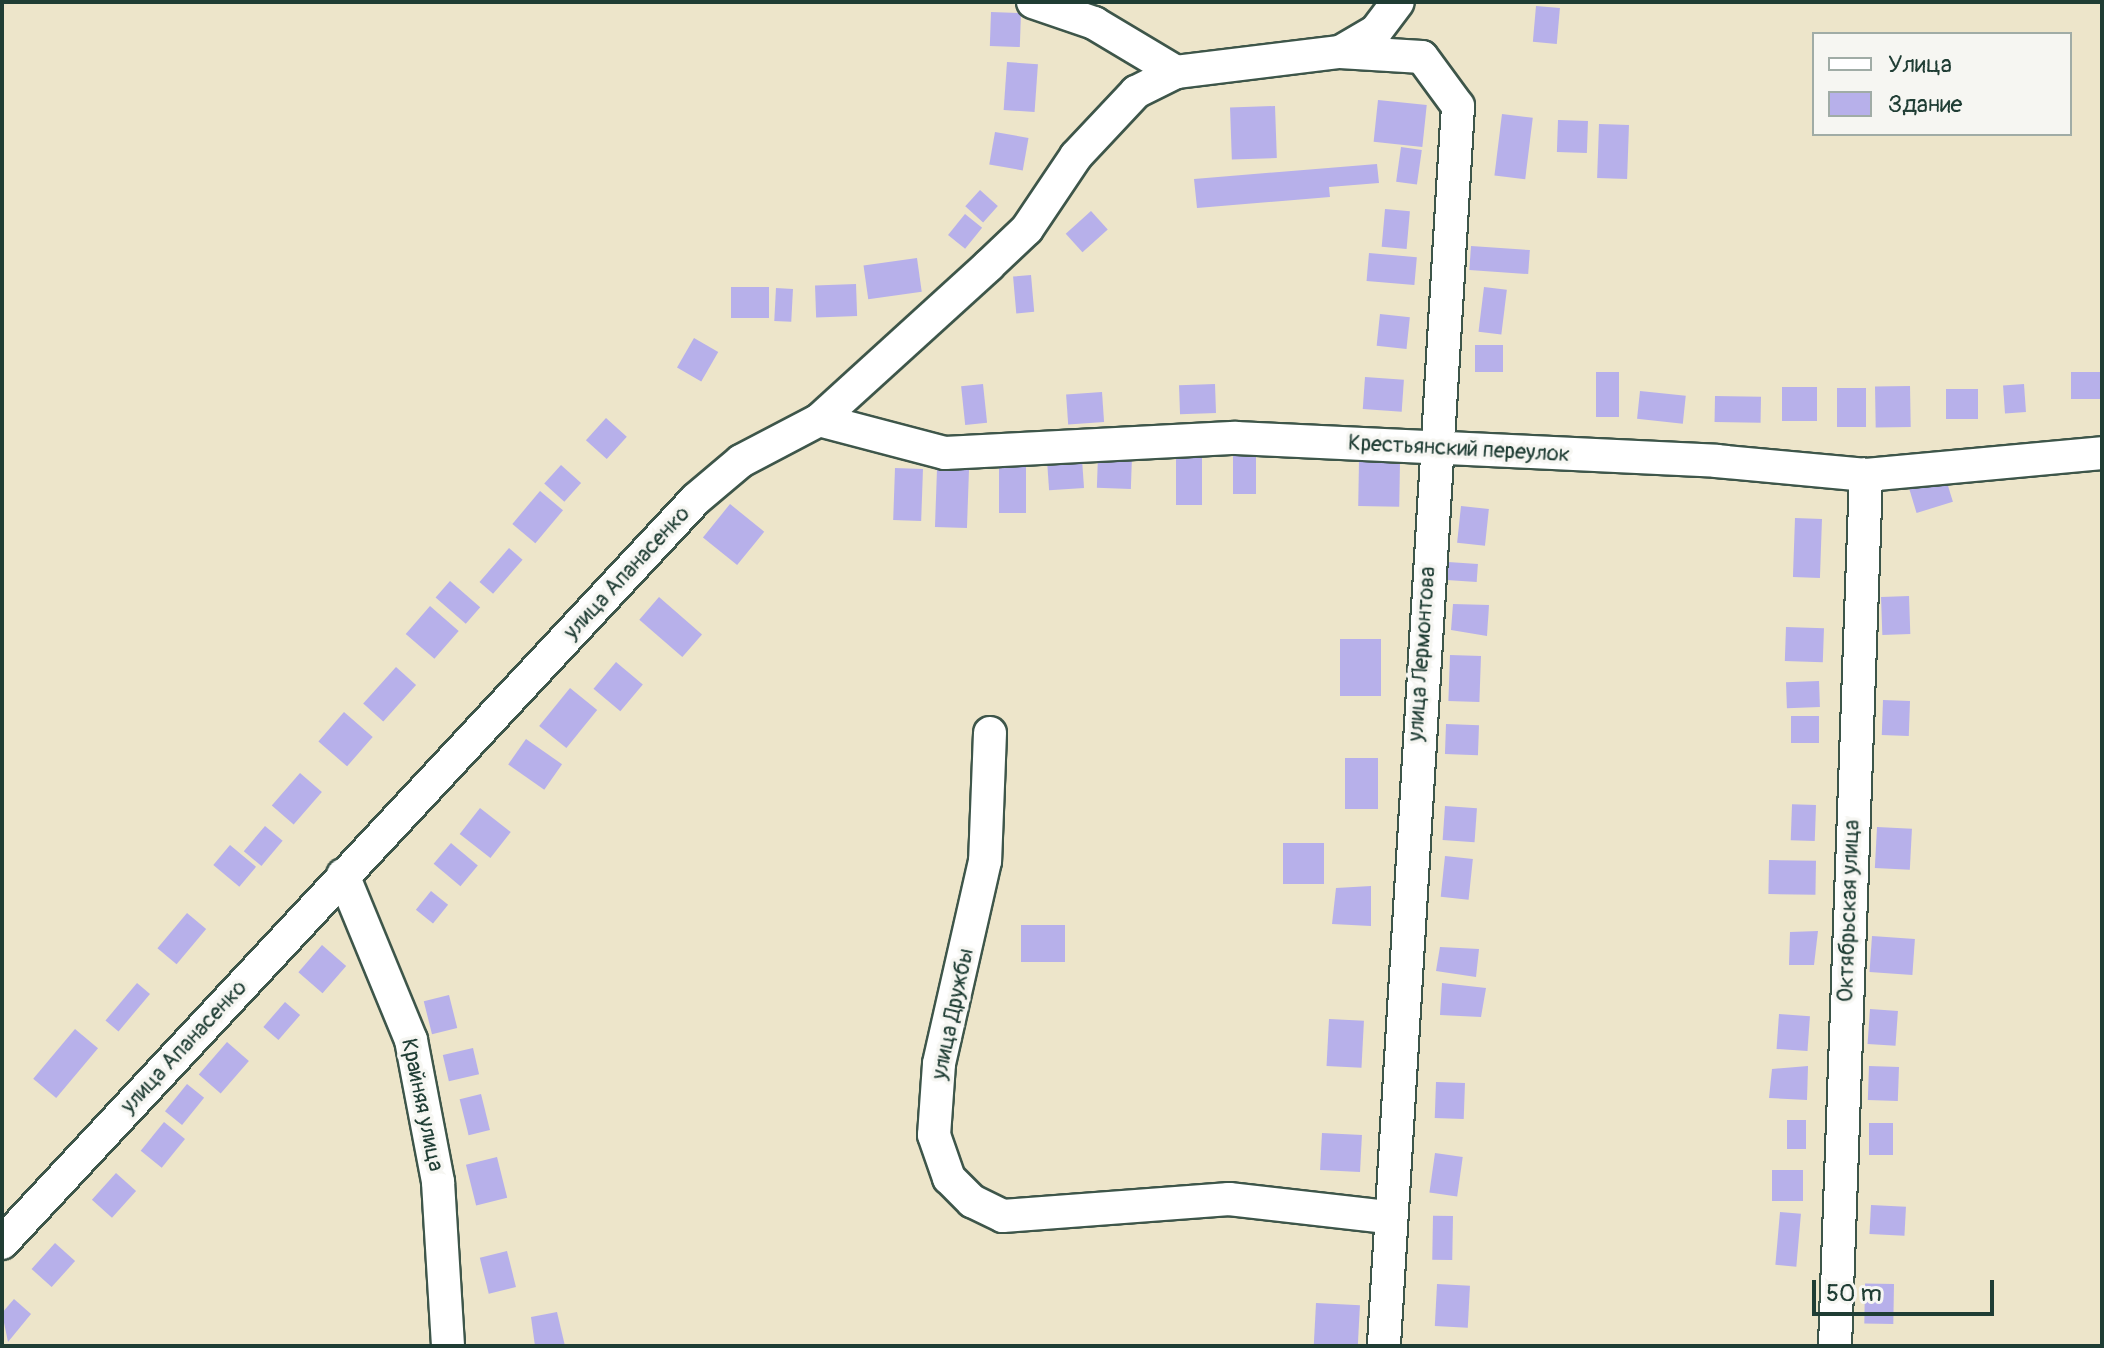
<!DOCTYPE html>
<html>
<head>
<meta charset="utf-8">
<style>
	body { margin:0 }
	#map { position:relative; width:2104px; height:1348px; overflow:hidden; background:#ede5ca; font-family:Pangolin,sans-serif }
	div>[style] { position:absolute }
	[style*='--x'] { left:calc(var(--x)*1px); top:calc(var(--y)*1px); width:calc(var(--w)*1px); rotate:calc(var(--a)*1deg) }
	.building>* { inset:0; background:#b7b0ea; transform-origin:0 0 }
	.roads { filter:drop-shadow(2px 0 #3e564a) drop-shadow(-2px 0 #3e564a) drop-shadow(0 2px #3e564a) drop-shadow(0 -2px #3e564a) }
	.minor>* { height:32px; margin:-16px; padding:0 16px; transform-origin:16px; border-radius:16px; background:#fff }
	span { translate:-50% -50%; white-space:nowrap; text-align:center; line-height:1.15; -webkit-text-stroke:7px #f6f6f2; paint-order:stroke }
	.street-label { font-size:22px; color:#1f3d34 }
	.frame { position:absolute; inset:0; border:4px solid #1f3d34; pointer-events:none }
	.legend { position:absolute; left:1812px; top:32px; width:260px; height:104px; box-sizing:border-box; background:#f6f6f2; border:2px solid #a0aca6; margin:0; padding:10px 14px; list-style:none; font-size:24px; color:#1f3d34 }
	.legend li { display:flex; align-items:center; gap:16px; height:40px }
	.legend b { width:40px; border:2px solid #a0aca6 }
	.scale { position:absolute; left:1812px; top:1280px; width:182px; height:36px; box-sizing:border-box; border:4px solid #1f3d34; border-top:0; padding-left:10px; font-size:24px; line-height:28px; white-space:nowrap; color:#1f3d34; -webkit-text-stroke:6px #f6f6f2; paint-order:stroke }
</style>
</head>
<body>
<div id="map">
	<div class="building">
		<i style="left:1536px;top:6px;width:24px;height:36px;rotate:5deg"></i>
		<i style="left:991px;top:12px;width:30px;height:34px;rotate:2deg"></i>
		<i style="left:1007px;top:62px;width:31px;height:48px;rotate:4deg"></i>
		<i style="left:1378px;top:100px;width:49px;height:42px;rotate:6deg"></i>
		<i style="left:1275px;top:106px;width:52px;height:45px;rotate:88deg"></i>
		<i style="left:1502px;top:114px;width:31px;height:62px;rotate:7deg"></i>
		<i style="left:1558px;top:120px;width:30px;height:32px;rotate:2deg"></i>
		<i style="left:1599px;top:124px;width:30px;height:54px;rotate:2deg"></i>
		<i style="left:995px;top:132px;width:34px;height:33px;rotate:10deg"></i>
		<i style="left:1401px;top:147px;width:21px;height:35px;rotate:8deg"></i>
		<i style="clip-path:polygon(1377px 164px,1379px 183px,1329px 187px,1330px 197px,1197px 208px,1194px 179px)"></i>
		<i style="left:980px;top:190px;width:24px;height:22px;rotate:42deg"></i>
		<i style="left:1385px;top:209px;width:25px;height:38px;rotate:5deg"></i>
		<i style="left:1091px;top:211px;width:25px;height:34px;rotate:48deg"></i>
		<i style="left:965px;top:214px;width:22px;height:27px;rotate:39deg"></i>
		<i style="left:1471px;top:246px;width:59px;height:24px;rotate:4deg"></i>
		<i style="left:1369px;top:253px;width:48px;height:28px;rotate:5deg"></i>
		<i style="left:917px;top:258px;width:34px;height:54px;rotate:82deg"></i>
		<i style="left:1031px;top:275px;width:37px;height:18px;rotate:85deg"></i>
		<i style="left:856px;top:284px;width:32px;height:41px;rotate:88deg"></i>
		<i style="left:731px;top:287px;width:38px;height:31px"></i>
		<i style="left:1484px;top:287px;width:23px;height:45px;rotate:7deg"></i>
		<i style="left:776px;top:288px;width:17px;height:33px;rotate:3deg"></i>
		<i style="left:1380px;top:314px;width:30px;height:32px;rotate:6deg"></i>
		<i style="left:694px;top:338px;width:28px;height:34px;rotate:30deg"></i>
		<i style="left:1475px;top:345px;width:28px;height:27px"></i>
		<i style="left:1596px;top:372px;width:23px;height:45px"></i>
		<i style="left:2102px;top:372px;width:27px;height:31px;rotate:90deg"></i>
		<i style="left:1365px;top:377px;width:39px;height:32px;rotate:4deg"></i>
		<i style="left:983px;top:384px;width:39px;height:22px;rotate:84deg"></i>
		<i style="left:1215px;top:384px;width:29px;height:36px;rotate:88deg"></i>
		<i style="left:2024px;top:384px;width:28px;height:21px;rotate:86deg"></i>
		<i style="left:1910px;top:386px;width:41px;height:35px;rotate:89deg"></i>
		<i style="left:1782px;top:387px;width:35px;height:34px"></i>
		<i style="left:1837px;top:388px;width:29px;height:39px"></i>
		<i style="left:1978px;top:389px;width:30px;height:32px;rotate:90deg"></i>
		<i style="left:1640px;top:391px;width:46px;height:28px;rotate:6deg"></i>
		<i style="left:1102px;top:392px;width:30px;height:36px;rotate:86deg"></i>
		<i style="left:1715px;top:396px;width:46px;height:26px;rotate:1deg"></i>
		<i style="left:606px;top:418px;width:28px;height:30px;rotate:42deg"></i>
		<i style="left:1132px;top:456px;width:33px;height:34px;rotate:92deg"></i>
		<i style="left:1233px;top:456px;width:23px;height:38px"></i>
		<i style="left:1176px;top:457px;width:26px;height:48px"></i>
		<i style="left:1082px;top:459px;width:29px;height:35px;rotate:86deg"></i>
		<i style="left:1359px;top:461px;width:41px;height:45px;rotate:1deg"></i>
		<i style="left:561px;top:465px;width:27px;height:25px;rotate:42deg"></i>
		<i style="left:999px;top:465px;width:27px;height:48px"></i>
		<i style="left:895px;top:468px;width:28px;height:52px;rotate:2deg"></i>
		<i style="left:937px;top:469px;width:32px;height:58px;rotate:2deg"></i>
		<i style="left:1945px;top:476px;width:27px;height:38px;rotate:73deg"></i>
		<i style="left:540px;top:491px;width:30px;height:43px;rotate:40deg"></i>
		<i style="left:730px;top:504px;width:44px;height:43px;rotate:39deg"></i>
		<i style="left:1461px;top:506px;width:28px;height:37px;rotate:6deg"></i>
		<i style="left:1795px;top:518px;width:27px;height:59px;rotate:2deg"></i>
		<i style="left:509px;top:548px;width:18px;height:45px;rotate:41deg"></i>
		<i style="left:1448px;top:562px;width:30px;height:18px;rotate:4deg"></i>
		<i style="left:450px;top:581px;width:40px;height:22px;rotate:41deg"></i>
		<i style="left:1909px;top:596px;width:38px;height:28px;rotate:88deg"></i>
		<i style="left:659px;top:597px;width:57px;height:30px;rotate:41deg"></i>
		<i style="clip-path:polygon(1453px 604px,1489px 605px,1487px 636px,1451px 630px)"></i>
		<i style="left:430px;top:606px;width:38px;height:37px;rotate:41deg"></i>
		<i style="left:1786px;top:627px;width:38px;height:34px;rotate:2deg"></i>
		<i style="left:1340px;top:639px;width:41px;height:57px"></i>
		<i style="left:1450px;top:655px;width:31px;height:46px;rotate:2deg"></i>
		<i style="left:616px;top:662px;width:35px;height:35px;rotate:40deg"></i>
		<i style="left:396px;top:667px;width:27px;height:49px;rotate:42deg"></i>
		<i style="left:1819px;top:681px;width:26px;height:33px;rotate:88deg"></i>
		<i style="left:570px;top:688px;width:35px;height:49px;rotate:39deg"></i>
		<i style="left:1883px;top:700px;width:27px;height:35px;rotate:2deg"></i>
		<i style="left:344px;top:712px;width:38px;height:39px;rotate:41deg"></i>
		<i style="left:1791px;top:716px;width:28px;height:27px"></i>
		<i style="left:1446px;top:724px;width:33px;height:30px;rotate:2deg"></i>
		<i style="left:526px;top:739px;width:44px;height:31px;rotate:35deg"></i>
		<i style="left:1345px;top:758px;width:33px;height:51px"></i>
		<i style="left:300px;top:773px;width:29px;height:43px;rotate:41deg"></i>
		<i style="left:1816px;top:805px;width:36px;height:24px;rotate:92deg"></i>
		<i style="left:1445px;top:806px;width:32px;height:34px;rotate:4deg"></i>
		<i style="left:480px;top:808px;width:39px;height:33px;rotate:38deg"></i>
		<i style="left:265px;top:826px;width:23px;height:33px;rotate:40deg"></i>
		<i style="left:1877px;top:827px;width:35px;height:41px;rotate:3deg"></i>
		<i style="left:451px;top:843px;width:35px;height:27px;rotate:40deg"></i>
		<i style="left:1283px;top:843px;width:41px;height:41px"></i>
		<i style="left:230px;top:845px;width:34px;height:26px;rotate:40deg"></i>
		<i style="left:1445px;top:856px;width:28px;height:41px;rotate:6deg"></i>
		<i style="left:1769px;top:860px;width:47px;height:34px;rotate:1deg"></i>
		<i style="clip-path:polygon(1371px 886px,1371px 926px,1332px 924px,1336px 888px)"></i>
		<i style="left:431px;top:891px;width:22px;height:24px;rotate:39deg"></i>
		<i style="left:187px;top:913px;width:25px;height:46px;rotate:40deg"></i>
		<i style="left:1021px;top:925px;width:44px;height:37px"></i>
		<i style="clip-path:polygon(1818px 931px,1814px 965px,1789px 965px,1790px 932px)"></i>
		<i style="left:1872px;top:936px;width:43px;height:36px;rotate:4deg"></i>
		<i style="left:322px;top:945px;width:32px;height:36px;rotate:41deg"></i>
		<i style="clip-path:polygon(1440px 947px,1479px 949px,1476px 977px,1436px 971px)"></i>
		<i style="left:137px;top:983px;width:17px;height:49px;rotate:40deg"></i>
		<i style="clip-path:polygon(1442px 983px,1486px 988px,1481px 1017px,1440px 1015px)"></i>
		<i style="left:449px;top:995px;width:34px;height:26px;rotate:76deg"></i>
		<i style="left:285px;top:1002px;width:20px;height:33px;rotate:41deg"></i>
		<i style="left:1870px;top:1009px;width:28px;height:35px;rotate:4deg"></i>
		<i style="left:1779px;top:1014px;width:31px;height:35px;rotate:4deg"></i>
		<i style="left:1329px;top:1019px;width:35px;height:47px;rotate:3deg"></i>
		<i style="left:75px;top:1029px;width:30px;height:65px;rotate:40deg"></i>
		<i style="left:227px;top:1042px;width:29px;height:43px;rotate:41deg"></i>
		<i style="left:473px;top:1048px;width:27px;height:31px;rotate:77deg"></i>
		<i style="clip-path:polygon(1808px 1066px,1807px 1100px,1769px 1098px,1772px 1069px)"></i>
		<i style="left:1869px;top:1066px;width:30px;height:34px;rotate:2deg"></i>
		<i style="left:1436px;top:1082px;width:29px;height:36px;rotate:2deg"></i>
		<i style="left:187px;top:1084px;width:22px;height:35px;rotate:39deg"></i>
		<i style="left:481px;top:1094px;width:37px;height:22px;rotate:76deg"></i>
		<i style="left:1787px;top:1120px;width:19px;height:29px"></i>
		<i style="left:164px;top:1122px;width:27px;height:37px;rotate:39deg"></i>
		<i style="left:1869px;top:1123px;width:24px;height:32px"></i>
		<i style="left:1322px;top:1133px;width:40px;height:37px;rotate:3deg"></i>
		<i style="left:1435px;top:1153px;width:28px;height:40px;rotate:8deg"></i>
		<i style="left:497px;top:1157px;width:42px;height:32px;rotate:76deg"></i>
		<i style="left:1772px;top:1170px;width:31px;height:31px"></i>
		<i style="left:116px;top:1173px;width:27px;height:36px;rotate:42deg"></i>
		<i style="left:1871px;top:1205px;width:35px;height:29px;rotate:3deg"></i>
		<i style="left:1780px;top:1212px;width:21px;height:53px;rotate:5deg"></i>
		<i style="left:1453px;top:1216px;width:44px;height:20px;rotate:91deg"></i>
		<i style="left:55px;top:1243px;width:27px;height:35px;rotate:42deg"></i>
		<i style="left:507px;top:1251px;width:37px;height:28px;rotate:76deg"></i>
		<i style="left:1437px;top:1284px;width:33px;height:42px;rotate:3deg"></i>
		<i style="left:1894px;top:1284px;width:40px;height:29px;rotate:91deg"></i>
		<i style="clip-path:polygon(14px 1299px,31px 1314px,8px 1342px,2px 1313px)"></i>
		<i style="left:1316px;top:1303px;width:44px;height:43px;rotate:3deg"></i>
		<i style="clip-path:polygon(557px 1312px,565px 1346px,535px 1346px,531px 1317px)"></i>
	</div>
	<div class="roads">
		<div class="minor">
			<i style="--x:1033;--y:2;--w:65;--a:19"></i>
			<i style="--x:1094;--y:23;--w:96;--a:30.9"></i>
			<i style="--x:1340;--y:52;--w:42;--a:-30.3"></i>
			<i style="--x:1376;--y:31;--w:36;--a:-53"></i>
			<i style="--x:819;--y:420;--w:130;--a:14.7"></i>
			<i style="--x:945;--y:453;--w:291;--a:-3"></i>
			<i style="--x:1236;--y:438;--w:481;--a:2.7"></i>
			<i style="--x:1716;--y:461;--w:151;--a:5.3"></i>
			<i style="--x:1866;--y:475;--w:237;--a:-5.3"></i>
			<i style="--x:990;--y:733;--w:128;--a:92.2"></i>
			<i style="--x:985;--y:861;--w:208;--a:102.8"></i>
			<i style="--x:939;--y:1064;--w:71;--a:94"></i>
			<i style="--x:934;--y:1135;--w:46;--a:70.8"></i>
			<i style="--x:949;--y:1178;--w:33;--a:45"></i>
			<i style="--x:972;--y:1201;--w:34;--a:26"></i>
			<i style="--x:1003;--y:1216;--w:227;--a:-4.3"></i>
			<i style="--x:1229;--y:1199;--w:159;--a:6.5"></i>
			<i style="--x:343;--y:875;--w:178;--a:67.6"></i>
			<i style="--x:411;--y:1040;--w:145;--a:79.2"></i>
			<i style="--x:438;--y:1182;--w:164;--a:86.5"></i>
			<i style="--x:2;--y:1243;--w:1017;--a:-46.99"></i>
			<i style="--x:696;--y:499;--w:59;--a:-40.2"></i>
			<i style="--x:741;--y:461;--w:88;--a:-27.7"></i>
			<i style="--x:819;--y:420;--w:229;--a:-42.3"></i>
			<i style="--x:988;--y:266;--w:54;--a:-43.5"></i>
			<i style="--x:1027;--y:229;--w:88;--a:-56.1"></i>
			<i style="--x:1076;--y:156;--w:88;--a:-46.8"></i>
			<i style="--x:1136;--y:92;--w:45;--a:-26.6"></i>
			<i style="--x:1176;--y:72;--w:165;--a:-7"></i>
			<i style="--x:1340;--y:52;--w:82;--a:3.5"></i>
			<i style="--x:1422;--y:57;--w:61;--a:53.7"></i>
			<i style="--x:1458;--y:106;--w:1242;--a:93.42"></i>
			<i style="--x:1835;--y:1346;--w:872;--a:-87.96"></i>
		</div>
	</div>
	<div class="street-label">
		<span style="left:1459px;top:449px;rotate:3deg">Крестьянский переулок</span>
		<span style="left:627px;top:573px;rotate:-47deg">улица Апанасенко</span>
		<span style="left:1422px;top:654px;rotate:-86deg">улица Лермонтова</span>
		<span style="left:1849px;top:911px;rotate:-88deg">Октябрьская улица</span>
		<span style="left:953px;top:1014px;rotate:-78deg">улица Дружбы</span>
		<span style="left:184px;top:1047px;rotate:-47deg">улица Апанасенко</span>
		<span style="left:422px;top:1105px;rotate:78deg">Крайняя улица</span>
	</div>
	<div class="frame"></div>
	<ul class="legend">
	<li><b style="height:10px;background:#fff"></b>Улица</li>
	<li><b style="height:22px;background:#b7b0ea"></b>Здание</li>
	</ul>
	<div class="scale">50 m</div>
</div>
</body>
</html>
